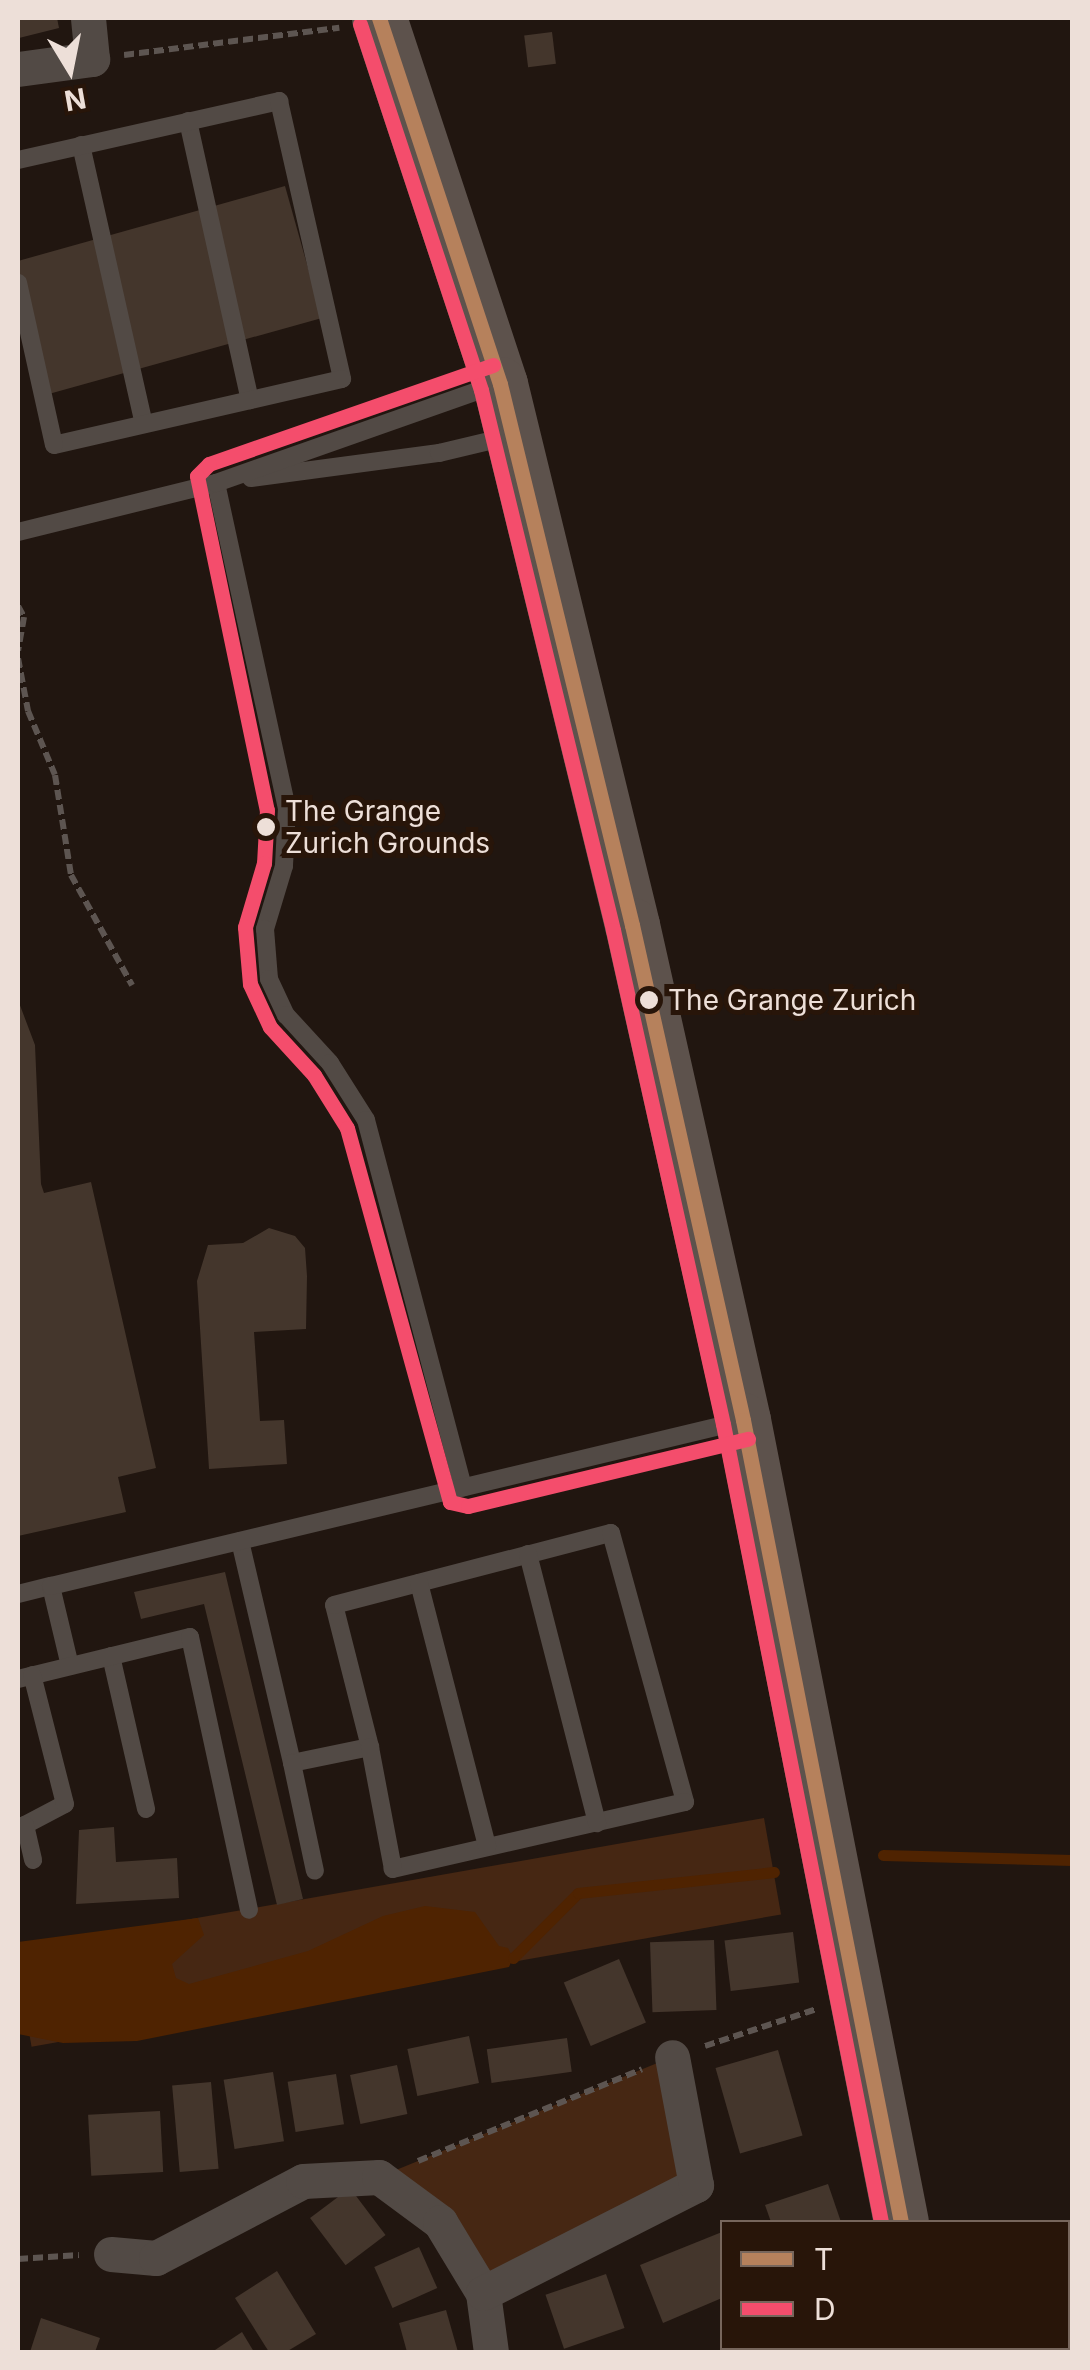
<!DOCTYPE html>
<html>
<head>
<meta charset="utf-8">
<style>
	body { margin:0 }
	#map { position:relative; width:1090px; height:2370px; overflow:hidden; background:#211610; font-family:Inter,sans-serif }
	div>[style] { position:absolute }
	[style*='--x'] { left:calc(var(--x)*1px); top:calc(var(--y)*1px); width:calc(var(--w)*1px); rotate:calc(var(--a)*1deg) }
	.green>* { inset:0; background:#462713; transform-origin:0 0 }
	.water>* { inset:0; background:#4f2301 }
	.stream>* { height:11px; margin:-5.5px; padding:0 5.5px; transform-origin:5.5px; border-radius:5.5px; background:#4f2301 }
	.building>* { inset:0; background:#44362c; transform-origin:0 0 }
	.path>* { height:6px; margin-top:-3px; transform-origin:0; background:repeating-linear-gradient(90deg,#5d5551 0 10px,transparent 0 15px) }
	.lane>* { height:18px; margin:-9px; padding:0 9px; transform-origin:9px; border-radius:9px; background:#524a45 }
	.street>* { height:35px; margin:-17.5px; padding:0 17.5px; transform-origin:17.5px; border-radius:17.5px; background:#524a45 }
	.primary>* { height:55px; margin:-27.5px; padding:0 27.5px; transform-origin:27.5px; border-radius:27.5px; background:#5d524c }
	.bus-1>* { height:15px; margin:-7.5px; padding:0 7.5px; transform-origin:7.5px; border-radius:7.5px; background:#b6815c }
	.bus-2>* { height:15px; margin:-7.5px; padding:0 7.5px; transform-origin:7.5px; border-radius:7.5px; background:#f44d6c }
	.dots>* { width:28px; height:28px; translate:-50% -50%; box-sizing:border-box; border:5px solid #281509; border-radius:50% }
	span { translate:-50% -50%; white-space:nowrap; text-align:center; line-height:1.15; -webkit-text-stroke:10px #281509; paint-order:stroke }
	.bus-label { font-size:28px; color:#eddfd8 }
	.left { translate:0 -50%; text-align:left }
	.frame { position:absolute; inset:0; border:20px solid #eddfd8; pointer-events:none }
	.legend { position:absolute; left:720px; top:2220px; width:350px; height:130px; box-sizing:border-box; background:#281509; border:2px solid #77665c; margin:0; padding:12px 18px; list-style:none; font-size:30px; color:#eddfd8 }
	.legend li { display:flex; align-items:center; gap:20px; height:50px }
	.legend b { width:50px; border:2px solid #77665c }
	.north { position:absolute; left:20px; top:20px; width:100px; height:100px; -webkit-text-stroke:8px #281509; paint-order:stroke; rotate:170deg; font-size:28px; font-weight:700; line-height:40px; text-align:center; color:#eddfd8 }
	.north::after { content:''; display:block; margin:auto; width:35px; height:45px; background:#eddfd8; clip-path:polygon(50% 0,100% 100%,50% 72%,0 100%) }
</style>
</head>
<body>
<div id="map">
	<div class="green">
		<i style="left:764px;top:1818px;width:98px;height:761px;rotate:80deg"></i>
		<i style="clip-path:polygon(672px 2057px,696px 2185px,483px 2293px,379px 2177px)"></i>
	</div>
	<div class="water">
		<i style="clip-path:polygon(425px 1906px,475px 1912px,499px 1946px,508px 1948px,513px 1958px,509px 1967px,137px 2041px,63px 2043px,18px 2034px,18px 1942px,198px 1918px,204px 1935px,172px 1964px,176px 1978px,189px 1984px,308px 1951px,383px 1916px)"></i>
	</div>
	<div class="stream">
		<i style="--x:883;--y:1855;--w:189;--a:1.5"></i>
		<i style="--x:513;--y:1958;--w:92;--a:-45"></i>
		<i style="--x:578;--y:1893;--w:197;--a:-6.1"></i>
	</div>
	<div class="building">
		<i style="clip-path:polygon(18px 18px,57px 18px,59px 28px,19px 38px)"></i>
		<i style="left:552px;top:32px;width:32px;height:28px;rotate:83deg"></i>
		<i style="clip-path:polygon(285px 186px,322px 318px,38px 397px,18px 323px,18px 261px)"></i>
		<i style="clip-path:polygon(18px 1000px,35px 1045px,41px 1184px,44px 1193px,91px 1182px,156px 1468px,118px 1477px,126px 1512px,18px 1536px)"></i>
		<i style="clip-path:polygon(269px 1228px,295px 1236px,305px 1248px,307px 1276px,306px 1329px,254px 1332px,260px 1421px,284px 1420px,287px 1464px,209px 1469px,197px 1281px,208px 1245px,243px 1243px)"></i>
		<i style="clip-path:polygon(225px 1572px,303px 1899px,277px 1905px,204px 1604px,141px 1619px,134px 1592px)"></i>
		<i style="clip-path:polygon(114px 1827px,116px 1862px,177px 1858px,179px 1898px,76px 1904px,79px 1830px)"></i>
		<i style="left:793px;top:1932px;width:51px;height:69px;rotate:83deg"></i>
		<i style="left:714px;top:1940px;width:70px;height:64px;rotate:88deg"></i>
		<i style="left:619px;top:1959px;width:69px;height:60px;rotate:67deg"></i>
		<i style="left:469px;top:2036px;width:48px;height:63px;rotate:78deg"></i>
		<i style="left:567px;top:2038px;width:34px;height:81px;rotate:82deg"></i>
		<i style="left:778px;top:2050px;width:89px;height:65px;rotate:74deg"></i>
		<i style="left:397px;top:2065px;width:50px;height:48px;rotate:78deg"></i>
		<i style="left:273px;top:2072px;width:70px;height:50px;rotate:81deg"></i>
		<i style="left:336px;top:2074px;width:51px;height:49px;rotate:81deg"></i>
		<i style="left:211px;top:2082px;width:87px;height:39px;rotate:85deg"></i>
		<i style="left:160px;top:2111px;width:61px;height:72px;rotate:87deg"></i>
		<i style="clip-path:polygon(828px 2184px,841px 2222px,771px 2222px,765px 2205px)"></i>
		<i style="left:350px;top:2188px;width:59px;height:50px;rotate:53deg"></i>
		<i style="clip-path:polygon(722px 2232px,722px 2298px,663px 2323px,640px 2265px)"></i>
		<i style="left:419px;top:2247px;width:45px;height:49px;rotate:66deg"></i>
		<i style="clip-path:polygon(277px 2271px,316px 2334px,286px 2352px,269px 2352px,235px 2298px)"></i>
		<i style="left:606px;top:2274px;width:57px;height:64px;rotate:71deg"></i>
		<i style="clip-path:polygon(446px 2310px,458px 2352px,407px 2352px,399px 2323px)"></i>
		<i style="clip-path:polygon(41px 2318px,100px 2338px,95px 2352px,30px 2352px)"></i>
		<i style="clip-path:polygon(242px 2332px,254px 2352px,212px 2352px)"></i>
		<i style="left:746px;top:2348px;width:49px;height:4px"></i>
	</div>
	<div class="path">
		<i style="--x:124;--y:55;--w:217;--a:-7.2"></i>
		<i style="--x:18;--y:606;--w:13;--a:61"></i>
		<i style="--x:24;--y:617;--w:34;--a:100"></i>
		<i style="--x:18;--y:658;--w:54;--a:79.3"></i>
		<i style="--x:28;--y:711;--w:69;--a:67.1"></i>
		<i style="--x:55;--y:775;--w:101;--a:80.9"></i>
		<i style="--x:71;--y:875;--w:126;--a:61"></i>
		<i style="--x:705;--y:2046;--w:118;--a:-18.3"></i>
		<i style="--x:418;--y:2161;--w:242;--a:-22.3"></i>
		<i style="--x:18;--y:2259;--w:61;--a:-3.8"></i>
	</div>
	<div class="lane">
		<i style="--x:188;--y:121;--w:286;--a:77.5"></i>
		<i style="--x:81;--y:145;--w:286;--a:77.3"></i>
		<i style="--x:18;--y:160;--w:268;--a:-12.7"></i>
		<i style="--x:279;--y:101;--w:285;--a:77.2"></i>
		<i style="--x:342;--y:379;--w:295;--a:167.1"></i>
		<i style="--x:54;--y:445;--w:166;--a:-102.5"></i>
		<i style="--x:251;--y:478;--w:190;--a:-7.6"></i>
		<i style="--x:439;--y:453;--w:69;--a:-13.4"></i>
		<i style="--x:216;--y:483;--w:333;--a:77.7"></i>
		<i style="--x:287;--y:808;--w:58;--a:93"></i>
		<i style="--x:284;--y:866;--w:66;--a:106.8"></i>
		<i style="--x:265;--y:929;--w:50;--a:85.4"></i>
		<i style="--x:269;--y:979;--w:40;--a:65"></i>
		<i style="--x:286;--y:1015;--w:65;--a:47.5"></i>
		<i style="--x:330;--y:1063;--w:67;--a:57.7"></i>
		<i style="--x:366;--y:1120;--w:380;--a:75.2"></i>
		<i style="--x:18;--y:532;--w:204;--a:-13.9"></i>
		<i style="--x:216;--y:483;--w:296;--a:-19.4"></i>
		<i style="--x:240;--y:1541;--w:228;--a:76.8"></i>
		<i style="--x:292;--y:1763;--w:80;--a:-11.6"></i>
		<i style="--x:370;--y:1747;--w:146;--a:-104.2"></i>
		<i style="--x:334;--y:1605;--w:286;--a:-14.6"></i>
		<i style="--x:611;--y:1533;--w:279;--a:74.6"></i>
		<i style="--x:685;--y:1802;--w:300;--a:167.1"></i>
		<i style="--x:393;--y:1869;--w:124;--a:-100.7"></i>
		<i style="--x:528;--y:1554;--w:278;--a:75.6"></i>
		<i style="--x:419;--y:1583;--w:272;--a:75.5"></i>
		<i style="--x:18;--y:1594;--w:34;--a:-14"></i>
		<i style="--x:111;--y:1656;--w:157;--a:77.1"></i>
		<i style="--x:70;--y:1666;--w:82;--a:-103.4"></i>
		<i style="--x:51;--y:1586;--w:705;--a:-13.45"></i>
		<i style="--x:18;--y:1679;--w:177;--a:-13.7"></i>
		<i style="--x:190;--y:1637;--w:279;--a:77.8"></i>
		<i style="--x:292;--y:1763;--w:110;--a:78"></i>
		<i style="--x:25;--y:1825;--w:45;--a:-27.7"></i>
		<i style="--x:65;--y:1804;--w:133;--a:-104.3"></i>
		<i style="--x:18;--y:1827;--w:7;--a:-16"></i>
		<i style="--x:25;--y:1825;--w:36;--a:77"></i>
	</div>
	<div class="street">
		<i style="--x:18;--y:69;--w:75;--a:-7.7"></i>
		<i style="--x:92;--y:59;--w:41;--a:-95.6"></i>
		<i style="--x:111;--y:2254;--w:45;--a:5.1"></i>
		<i style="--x:156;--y:2258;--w:166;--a:-27.6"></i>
		<i style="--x:303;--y:2181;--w:76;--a:-3"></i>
		<i style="--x:379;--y:2177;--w:76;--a:36.4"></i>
		<i style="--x:440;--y:2222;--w:83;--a:58.8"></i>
		<i style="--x:483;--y:2293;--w:60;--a:82.3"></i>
		<i style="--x:483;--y:2293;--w:239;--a:-26.9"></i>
		<i style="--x:696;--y:2185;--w:130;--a:-100.6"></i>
	</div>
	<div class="primary">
		<i style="--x:379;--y:18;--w:385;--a:71.7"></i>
		<i style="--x:500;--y:384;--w:557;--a:76.29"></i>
		<i style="--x:632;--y:925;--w:507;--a:77.36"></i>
		<i style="--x:743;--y:1420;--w:817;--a:78.86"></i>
		<i style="--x:925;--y:2348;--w:4;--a:76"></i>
	</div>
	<div class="bus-1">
		<i style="--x:379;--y:18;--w:385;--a:71.7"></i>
		<i style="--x:500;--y:384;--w:557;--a:76.29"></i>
		<i style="--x:632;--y:925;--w:507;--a:77.36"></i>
		<i style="--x:743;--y:1420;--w:817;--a:78.86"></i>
	</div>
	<div class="bus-2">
		<i style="--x:360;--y:24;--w:385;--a:71.7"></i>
		<i style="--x:481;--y:390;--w:556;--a:76.26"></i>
		<i style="--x:613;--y:930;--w:506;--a:77.45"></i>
		<i style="--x:723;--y:1424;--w:813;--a:78.8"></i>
		<i style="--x:493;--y:365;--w:301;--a:160.8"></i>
		<i style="--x:209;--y:464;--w:17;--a:135"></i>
		<i style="--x:197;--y:476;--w:341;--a:78.2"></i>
		<i style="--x:267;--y:810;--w:53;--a:93.2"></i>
		<i style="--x:264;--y:863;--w:67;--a:106.5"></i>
		<i style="--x:245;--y:927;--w:57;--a:85"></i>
		<i style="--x:250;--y:984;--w:47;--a:65.1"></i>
		<i style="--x:270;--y:1027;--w:65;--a:47.5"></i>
		<i style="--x:314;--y:1075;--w:62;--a:58.1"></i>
		<i style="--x:347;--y:1128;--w:388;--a:74.6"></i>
		<i style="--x:450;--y:1502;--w:18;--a:13"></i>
		<i style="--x:468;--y:1506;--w:288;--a:-13.5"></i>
	</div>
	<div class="dots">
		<i style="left:266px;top:827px;background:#eddfd8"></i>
		<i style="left:649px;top:1000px;background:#eddfd8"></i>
	</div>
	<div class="bus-label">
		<span class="left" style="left:285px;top:827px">The Grange<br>Zurich Grounds</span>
		<span class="left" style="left:668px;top:1000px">The Grange Zurich</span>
	</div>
	<div class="frame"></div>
	<ul class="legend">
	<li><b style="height:12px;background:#b6815c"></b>T</li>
	<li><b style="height:12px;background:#f44d6c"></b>D</li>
	</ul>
	<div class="north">N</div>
</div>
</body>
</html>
